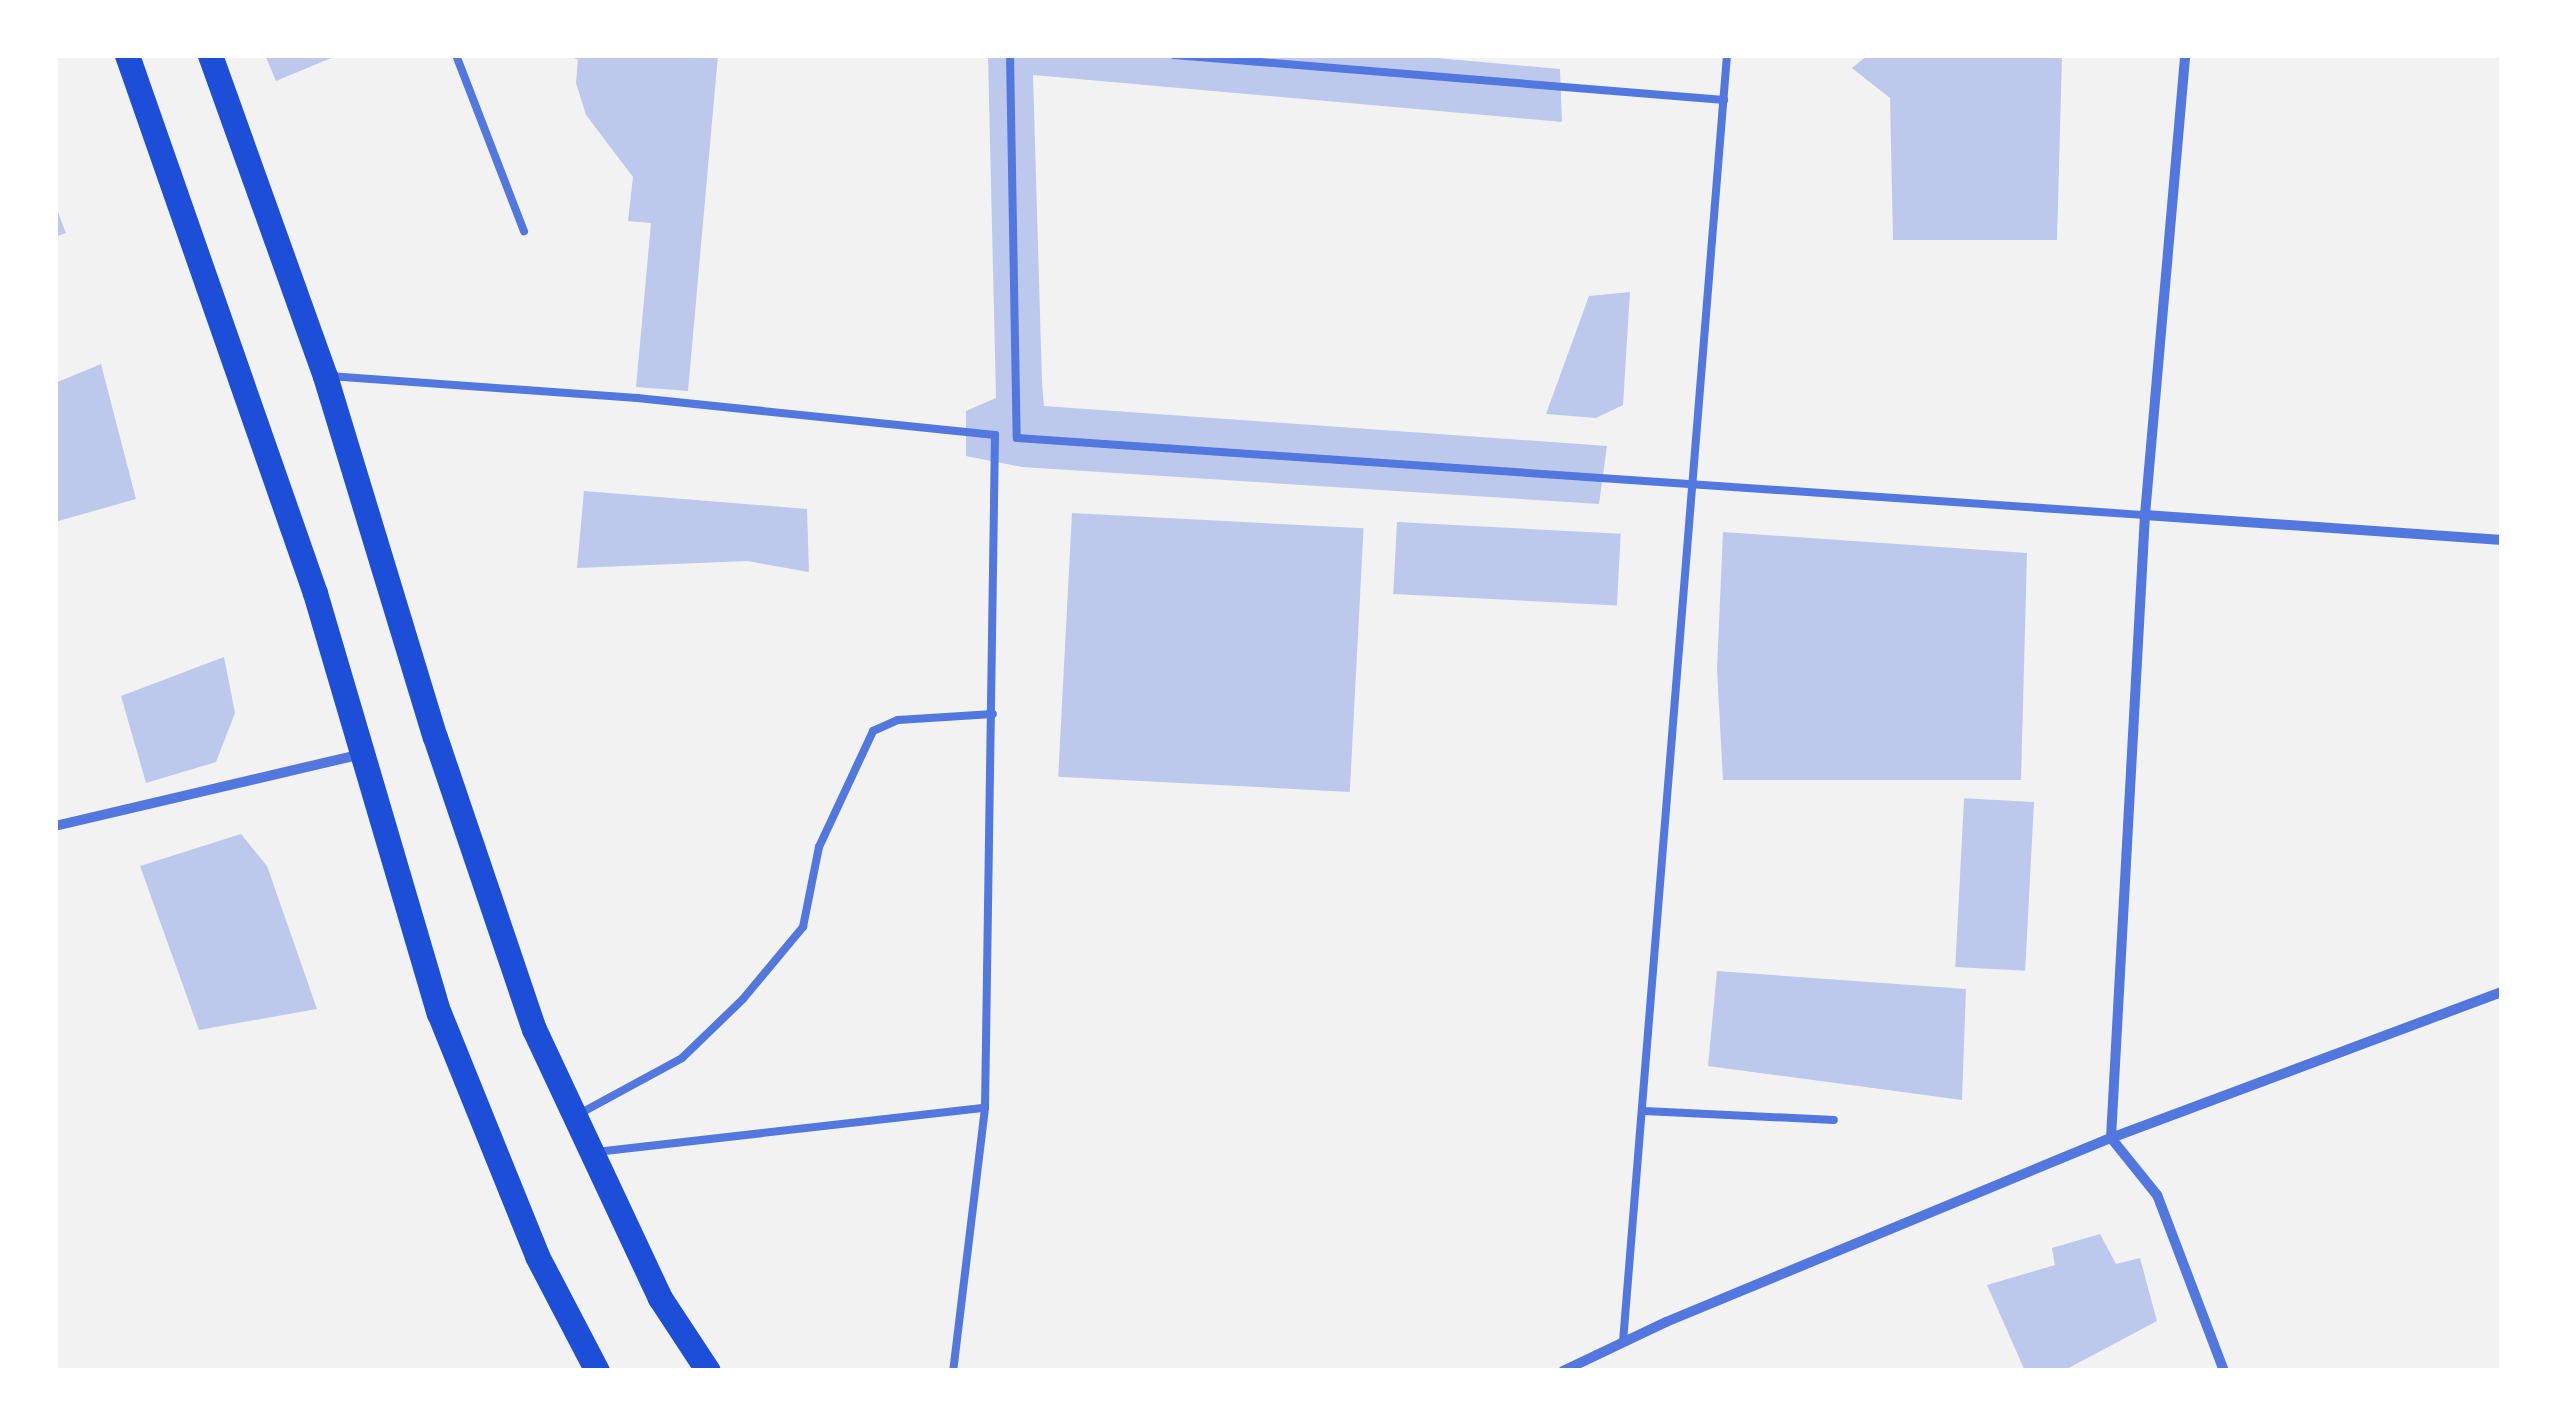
<!DOCTYPE html>
<html>
<head>
<meta charset="utf-8">
<style>
	body { margin:0 }
	#map { position:relative; width:2557px; height:1426px; overflow:hidden; background:#f2f2f2; font-family:Manrope,sans-serif }
	div>[style] { position:absolute }
	[style*='--x'] { left:calc(var(--x)*1px); top:calc(var(--y)*1px); width:calc(var(--w)*1px); rotate:calc(var(--a)*1deg) }
	.building>* { inset:0; background:#bdc9ec; transform-origin:0 0 }
	.service>* { height:8px; margin:-4px; padding:0 4px; transform-origin:4px; border-radius:4px; background:#5277de }
	.minor>* { height:10px; margin:-5px; padding:0 5px; transform-origin:5px; border-radius:5px; background:#5277de }
	.primary>* { height:25px; margin:-12.5px; padding:0 12.5px; transform-origin:12.5px; border-radius:12.5px; background:#1d4ed8 }
	span { translate:-50% -50%; white-space:nowrap; text-align:center; line-height:1.15; -webkit-text-stroke:8px #fff; paint-order:stroke }
	.frame { position:absolute; inset:0; border:58px solid #fff; pointer-events:none }
</style>
</head>
<body>
<div id="map">
	<div class="building">
		<i style="clip-path:polygon(265px 55px,336px 55px,336px 56px,276px 81px)"></i>
		<i style="clip-path:polygon(568px 55px,718px 55px,688px 391px,636px 387px,651px 223px,628px 221px,633px 177px,586px 115px,576px 83px,578px 60px)"></i>
		<i style="clip-path:polygon(988px 55px,1404px 55px,1560px 69px,1562px 122px,1033px 75px,1042px 383px,1044px 406px,1607px 446px,1599px 504px,1022px 467px,966px 456px,966px 411px,996px 398px)"></i>
		<i style="clip-path:polygon(1868px 55px,2062px 55px,2057px 240px,1893px 240px,1890px 98px,1852px 68px)"></i>
		<i style="clip-path:polygon(55px 205px,66px 233px,55px 237px)"></i>
		<i style="clip-path:polygon(1630px 292px,1623px 405px,1596px 418px,1546px 414px,1589px 296px)"></i>
		<i style="clip-path:polygon(101px 364px,136px 499px,55px 522px,55px 383px)"></i>
		<i style="clip-path:polygon(584px 491px,807px 509px,809px 572px,747px 561px,577px 568px)"></i>
		<i style="left:1072px;top:513px;width:292px;height:264px;rotate:3deg"></i>
		<i style="left:1397px;top:522px;width:224px;height:72px;rotate:3deg"></i>
		<i style="clip-path:polygon(1723px 532px,2027px 553px,2021px 780px,1723px 780px,1717px 669px)"></i>
		<i style="clip-path:polygon(224px 657px,235px 713px,216px 762px,146px 783px,121px 696px)"></i>
		<i style="left:2034px;top:802px;width:169px;height:70px;rotate:93deg"></i>
		<i style="clip-path:polygon(241px 834px,267px 866px,317px 1009px,199px 1030px,140px 866px)"></i>
		<i style="clip-path:polygon(1717px 971px,1966px 989px,1962px 1100px,1708px 1066px)"></i>
		<i style="clip-path:polygon(2100px 1234px,2116px 1264px,2140px 1258px,2157px 1321px,2063px 1371px,2025px 1371px,1987px 1285px,2055px 1265px,2052px 1248px)"></i>
	</div>
	<div class="service">
		<i style="--x:456;--y:55;--w:189;--a:68.9"></i>
		<i style="--x:1010;--y:55;--w:383;--a:89"></i>
		<i style="--x:1017;--y:438;--w:1131;--a:3.91"></i>
		<i style="--x:1174;--y:55;--w:552;--a:4.68"></i>
		<i style="--x:329;--y:376;--w:309;--a:4.1"></i>
		<i style="--x:637;--y:398;--w:360;--a:5.9"></i>
		<i style="--x:995;--y:435;--w:673;--a:90.85"></i>
		<i style="--x:985;--y:1108;--w:265;--a:96.9"></i>
		<i style="--x:1644;--y:1111;--w:190;--a:2.7"></i>
		<i style="--x:579;--y:1114;--w:117;--a:-28.5"></i>
		<i style="--x:682;--y:1058;--w:85;--a:-44"></i>
		<i style="--x:743;--y:999;--w:94;--a:-50.2"></i>
		<i style="--x:803;--y:927;--w:82;--a:-78.7"></i>
		<i style="--x:819;--y:847;--w:128;--a:-65"></i>
		<i style="--x:873;--y:731;--w:27;--a:-24"></i>
		<i style="--x:898;--y:720;--w:95;--a:-3.6"></i>
		<i style="--x:596;--y:1152;--w:391;--a:-6.5"></i>
		<i style="--x:1623;--y:1342;--w:1291;--a:-85.38"></i>
	</div>
	<div class="minor">
		<i style="--x:2145;--y:515;--w:358;--a:4"></i>
		<i style="--x:55;--y:826;--w:314;--a:-13.2"></i>
		<i style="--x:1563;--y:1371;--w:114;--a:-25.4"></i>
		<i style="--x:1666;--y:1322;--w:482;--a:-22.5"></i>
		<i style="--x:2111;--y:1138;--w:624;--a:-86.88"></i>
		<i style="--x:2145;--y:515;--w:462;--a:-85"></i>
		<i style="--x:2224;--y:1371;--w:188;--a:-110.8"></i>
		<i style="--x:2157;--y:1195;--w:73;--a:-128.9"></i>
		<i style="--x:2111;--y:1138;--w:417;--a:-20.5"></i>
	</div>
	<div class="primary">
		<i style="--x:127;--y:55;--w:570;--a:70.74"></i>
		<i style="--x:315;--y:593;--w:438;--a:73.6"></i>
		<i style="--x:439;--y:1013;--w:262;--a:68"></i>
		<i style="--x:537;--y:1256;--w:130;--a:62.4"></i>
		<i style="--x:210;--y:55;--w:341;--a:70.3"></i>
		<i style="--x:325;--y:376;--w:377;--a:73.1"></i>
		<i style="--x:435;--y:737;--w:308;--a:71.3"></i>
		<i style="--x:534;--y:1029;--w:297;--a:64.9"></i>
		<i style="--x:660;--y:1298;--w:87;--a:56.7"></i>
	</div>
	<div class="frame"></div>
</div>
</body>
</html>
